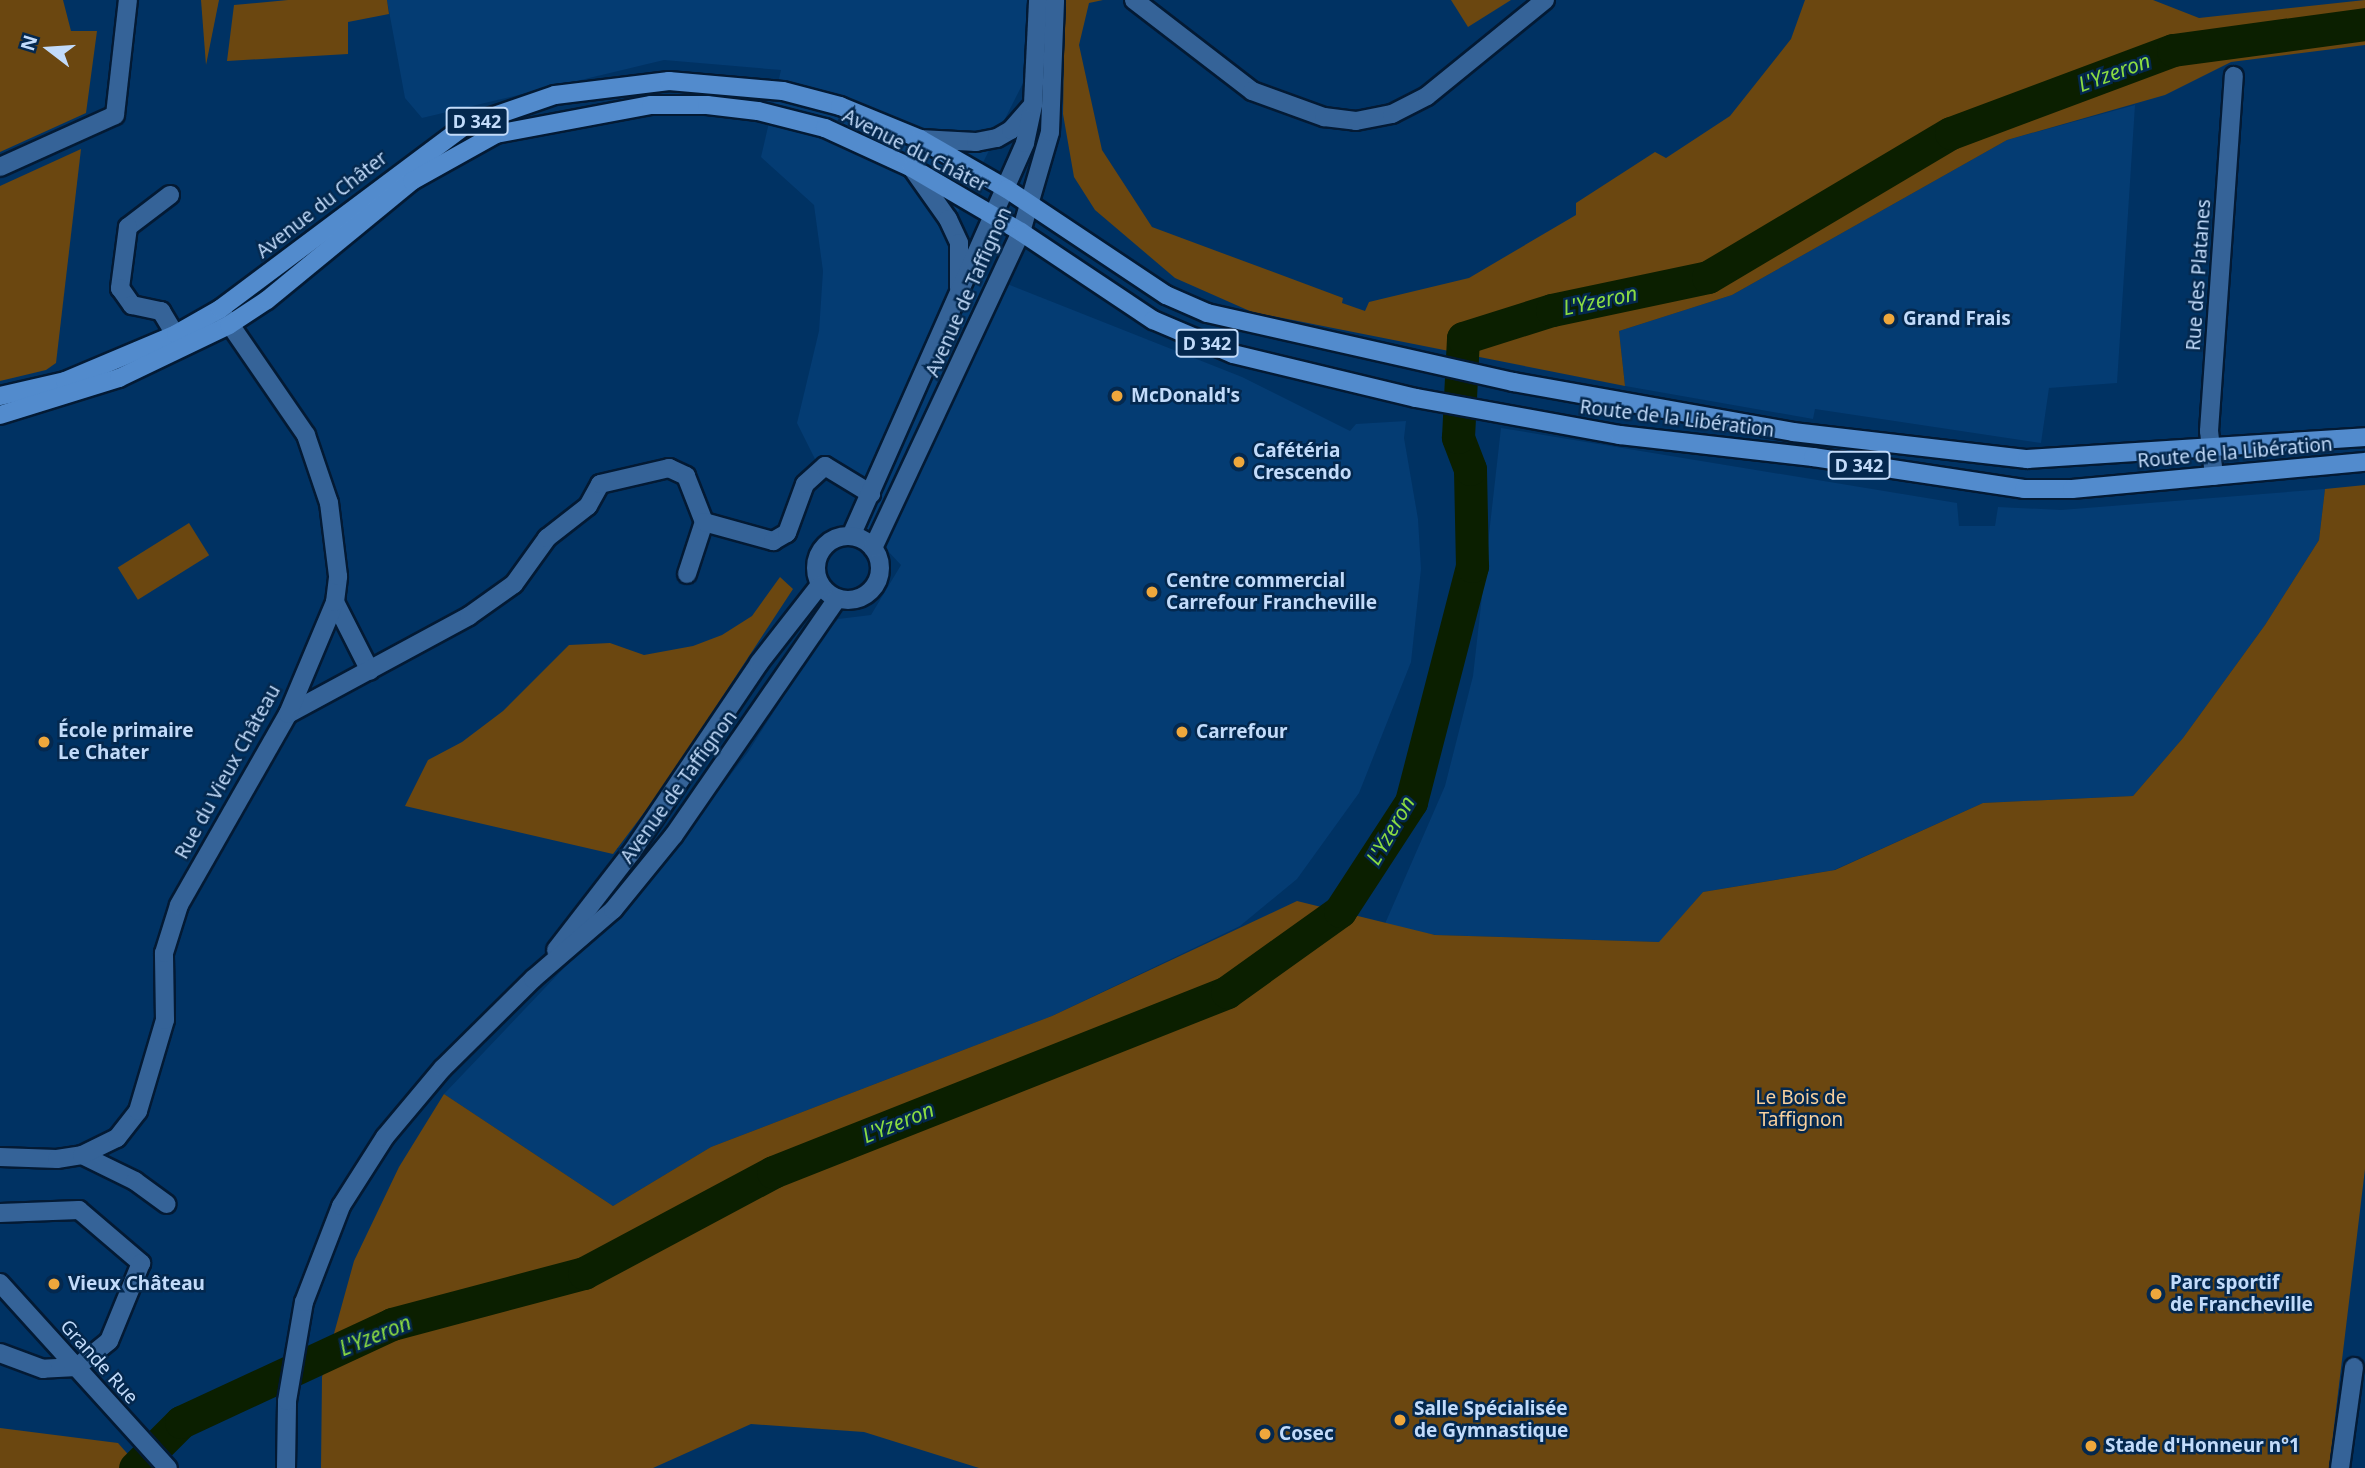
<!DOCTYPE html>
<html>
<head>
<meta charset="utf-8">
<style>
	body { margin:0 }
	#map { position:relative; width:2365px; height:1468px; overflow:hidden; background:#003263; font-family:"Noto Sans",sans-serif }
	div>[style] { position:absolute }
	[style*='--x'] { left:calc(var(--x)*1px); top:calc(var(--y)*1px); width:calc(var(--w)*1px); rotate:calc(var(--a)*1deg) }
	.built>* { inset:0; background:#043c73 }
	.green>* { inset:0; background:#6b4710; transform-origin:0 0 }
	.river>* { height:33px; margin:-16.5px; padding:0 16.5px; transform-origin:16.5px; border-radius:16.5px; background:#0b1f00 }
	.roads { filter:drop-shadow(2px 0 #031a34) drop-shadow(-2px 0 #031a34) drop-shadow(0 2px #031a34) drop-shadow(0 -2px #031a34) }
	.street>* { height:18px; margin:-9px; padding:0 9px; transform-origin:9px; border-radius:9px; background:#356398 }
	.secondary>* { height:18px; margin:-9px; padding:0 9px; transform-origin:9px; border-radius:9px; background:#356398 }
	.secondary>.ring { margin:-9px; padding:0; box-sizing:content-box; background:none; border:18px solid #356398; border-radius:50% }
	.primary>* { height:18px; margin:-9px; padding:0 9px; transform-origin:9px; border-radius:9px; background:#528bcd }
	.dots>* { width:19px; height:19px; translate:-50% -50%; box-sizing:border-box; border:4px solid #04284e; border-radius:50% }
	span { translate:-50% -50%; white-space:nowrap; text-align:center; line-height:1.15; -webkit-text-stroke:5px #04284e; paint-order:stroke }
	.shield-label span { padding:2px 5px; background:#04284e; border:2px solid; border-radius:5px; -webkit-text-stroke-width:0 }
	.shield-label { font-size:18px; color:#c2dbfa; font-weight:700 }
	.street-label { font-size:19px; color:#c2dbfa }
	.poi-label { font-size:19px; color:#c2dbfa; font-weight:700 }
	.left { translate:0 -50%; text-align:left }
	.park-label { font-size:19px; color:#f8d09d }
	.water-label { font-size:21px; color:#8bdc42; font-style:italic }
	.north { position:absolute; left:14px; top:14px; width:70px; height:70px; -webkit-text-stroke:5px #04284e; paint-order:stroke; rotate:287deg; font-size:19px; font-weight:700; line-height:28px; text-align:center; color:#c2dbfa }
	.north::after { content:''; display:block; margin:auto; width:24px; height:32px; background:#c2dbfa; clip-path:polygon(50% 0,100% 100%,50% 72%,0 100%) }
</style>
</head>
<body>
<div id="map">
	<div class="built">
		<i style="clip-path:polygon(387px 0,1027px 0,1023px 83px,949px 230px,954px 263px,1242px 377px,1350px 431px,1356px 424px,1406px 421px,1404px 438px,1418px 519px,1421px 569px,1411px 662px,1359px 793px,1297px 879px,1240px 926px,1052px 1016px,711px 1147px,613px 1206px,444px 1094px,660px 867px,748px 752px,817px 644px,838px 619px,871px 615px,901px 565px,869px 531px,844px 526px,858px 493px,817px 463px,797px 423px,819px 331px,823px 271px,814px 205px,761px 157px,781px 70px,664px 60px,422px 118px,405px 98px)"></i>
		<i style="clip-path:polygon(2135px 105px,2117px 383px,2049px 388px,2041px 443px,1815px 409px,1813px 419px,1625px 386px,1619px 331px,1732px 295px,2007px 140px)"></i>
		<i style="clip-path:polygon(1501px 428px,1957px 503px,1959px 526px,1995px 526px,1998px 507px,2061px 510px,2325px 489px,2319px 540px,2265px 625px,2183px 738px,2133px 796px,1983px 803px,1834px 870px,1703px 892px,1660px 942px,1436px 935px,1384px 926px,1445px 786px,1473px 676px)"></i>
	</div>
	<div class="green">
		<i style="clip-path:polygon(0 0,63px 0,71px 31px,97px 31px,86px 113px,0 152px)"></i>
		<i style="clip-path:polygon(201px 0,219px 0,206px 65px)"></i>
		<i style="clip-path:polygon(288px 0,387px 0,389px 14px,348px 22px,348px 54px,227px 61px,234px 5px)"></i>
		<i style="clip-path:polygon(1065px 0,1103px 0,1089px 3px,1079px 45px,1102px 150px,1152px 227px,1343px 298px,1342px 303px,1365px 311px,1369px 302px,1469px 278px,1576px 215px,1576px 203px,1655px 152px,1666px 158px,1730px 116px,1791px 39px,1805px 0,2153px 0,2199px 18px,2365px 0,2365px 45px,2231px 62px,2165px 95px,2007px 140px,1732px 295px,1619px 331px,1625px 386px,1252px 312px,1175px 278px,1095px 210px,1074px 177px,1063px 114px)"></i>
		<i style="clip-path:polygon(1451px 0,1511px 0,1468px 27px)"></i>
		<i style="clip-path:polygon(81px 149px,56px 363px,46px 370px,0 381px,0 186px)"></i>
		<i style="clip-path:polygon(2365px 485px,2365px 1169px,2329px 1468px,979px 1468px,864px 1432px,751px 1424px,653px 1468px,321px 1468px,322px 1377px,354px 1261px,399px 1167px,444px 1094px,613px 1206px,711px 1147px,1052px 1016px,1297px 901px,1435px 935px,1659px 942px,1703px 892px,1835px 870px,1983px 803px,2133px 796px,2183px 738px,2265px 625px,2319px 540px,2325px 489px)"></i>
		<i style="left:189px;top:523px;width:38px;height:84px;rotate:58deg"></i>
		<i style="clip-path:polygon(780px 577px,793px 589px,662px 789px,613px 854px,405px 806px,428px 760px,462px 742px,503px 711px,569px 645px,610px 643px,644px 655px,693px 646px,722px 635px,752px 616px)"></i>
		<i style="clip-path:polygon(0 1428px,118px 1443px,140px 1468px,0 1468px)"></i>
	</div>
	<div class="river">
		<i style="--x:135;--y:1468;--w:65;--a:-45"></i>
		<i style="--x:181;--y:1422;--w:233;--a:-24.9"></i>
		<i style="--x:392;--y:1324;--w:199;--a:-14.9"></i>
		<i style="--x:584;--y:1273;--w:214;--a:-28.1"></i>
		<i style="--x:773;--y:1172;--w:488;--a:-21.6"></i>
		<i style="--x:1227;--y:992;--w:139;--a:-35.6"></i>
		<i style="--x:1340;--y:911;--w:130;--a:-56.9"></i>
		<i style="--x:1411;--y:802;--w:244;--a:-75.5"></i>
		<i style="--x:1472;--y:566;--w:97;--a:-91.2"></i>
		<i style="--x:1470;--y:469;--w:34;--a:-111"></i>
		<i style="--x:1458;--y:437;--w:99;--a:-87.1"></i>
		<i style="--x:1463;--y:338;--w:93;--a:-17.5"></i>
		<i style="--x:1552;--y:310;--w:159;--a:-11.9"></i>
		<i style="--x:1708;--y:277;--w:282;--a:-30.7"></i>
		<i style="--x:1951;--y:133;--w:237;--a:-20.5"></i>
		<i style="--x:2173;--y:50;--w:194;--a:-7.7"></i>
	</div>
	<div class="roads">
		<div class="street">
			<i style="--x:1134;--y:0;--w:149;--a:37.6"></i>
			<i style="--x:1252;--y:91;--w:77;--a:19.9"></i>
			<i style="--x:1324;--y:117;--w:32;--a:7"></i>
			<i style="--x:1356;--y:121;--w:37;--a:-11"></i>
			<i style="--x:1392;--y:114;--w:39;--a:-27"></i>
			<i style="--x:1427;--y:96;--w:152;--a:-39.1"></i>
			<i style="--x:0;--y:167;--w:126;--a:-24.3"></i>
			<i style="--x:115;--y:115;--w:116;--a:-83.6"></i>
			<i style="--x:170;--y:195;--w:53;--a:142.7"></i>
			<i style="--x:128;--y:227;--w:62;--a:97.5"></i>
			<i style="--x:120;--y:288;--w:21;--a:55"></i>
			<i style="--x:132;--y:305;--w:30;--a:12"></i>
			<i style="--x:161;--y:311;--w:41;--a:59"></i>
			<i style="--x:2214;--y:476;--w:45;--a:-96.3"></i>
			<i style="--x:2209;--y:431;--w:356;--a:-86"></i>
			<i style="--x:687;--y:574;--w:55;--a:-71.9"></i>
			<i style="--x:335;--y:602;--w:77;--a:63.1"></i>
			<i style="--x:288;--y:714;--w:206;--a:-28.4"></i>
			<i style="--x:469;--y:616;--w:55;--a:-35.4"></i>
			<i style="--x:514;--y:584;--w:57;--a:-54.3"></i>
			<i style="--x:547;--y:538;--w:52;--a:-38"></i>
			<i style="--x:588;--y:506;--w:25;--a:-61"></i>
			<i style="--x:600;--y:484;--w:71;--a:-13.1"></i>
			<i style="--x:669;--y:468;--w:19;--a:25"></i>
			<i style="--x:686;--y:476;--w:49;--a:68.6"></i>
			<i style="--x:704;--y:522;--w:72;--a:15.4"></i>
			<i style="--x:773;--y:541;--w:16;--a:-30"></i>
			<i style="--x:787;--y:533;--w:52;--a:-69.8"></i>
			<i style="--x:805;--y:484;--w:27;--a:-42"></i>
			<i style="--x:825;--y:466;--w:54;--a:31.3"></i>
			<i style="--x:82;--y:1155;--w:59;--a:26.1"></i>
			<i style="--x:135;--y:1181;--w:39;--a:36"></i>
			<i style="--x:0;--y:1157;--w:57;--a:2"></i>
			<i style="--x:57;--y:1159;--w:25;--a:-9"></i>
			<i style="--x:82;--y:1155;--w:39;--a:-26"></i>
			<i style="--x:117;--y:1138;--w:34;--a:-52"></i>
			<i style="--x:138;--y:1111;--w:95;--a:-73.5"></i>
			<i style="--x:165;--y:1020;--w:67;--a:-90.9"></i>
			<i style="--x:164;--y:953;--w:50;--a:-72.6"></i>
			<i style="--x:179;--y:905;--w:220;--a:-60.3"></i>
			<i style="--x:288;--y:714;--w:121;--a:-67.2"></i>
			<i style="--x:335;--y:602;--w:26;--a:-83"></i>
			<i style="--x:338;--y:576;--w:74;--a:-97"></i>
			<i style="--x:329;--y:503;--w:72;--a:-108.7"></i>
			<i style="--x:306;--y:435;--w:148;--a:-124.5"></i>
			<i style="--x:0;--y:1213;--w:79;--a:-2.2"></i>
			<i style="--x:79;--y:1210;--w:82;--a:40.5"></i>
			<i style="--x:141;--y:1263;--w:84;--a:112.3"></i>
			<i style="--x:109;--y:1341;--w:41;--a:140.9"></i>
			<i style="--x:77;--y:1367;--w:34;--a:177"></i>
			<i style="--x:43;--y:1369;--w:46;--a:-159.6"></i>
			<i style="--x:2340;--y:1468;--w:102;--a:-82.1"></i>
		</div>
		<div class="secondary">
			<i style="--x:920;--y:139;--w:56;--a:3.1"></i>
			<i style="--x:976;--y:142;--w:21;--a:-11"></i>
			<i style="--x:997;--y:138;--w:16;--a:-30"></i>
			<i style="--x:1011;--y:130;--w:30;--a:-49"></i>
			<i style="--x:912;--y:168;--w:62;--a:54.8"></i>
			<i style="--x:948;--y:219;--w:26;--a:65"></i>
			<i style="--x:959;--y:243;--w:45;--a:90"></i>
			<i style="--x:851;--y:536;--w:430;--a:-66.1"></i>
			<i style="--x:1025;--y:143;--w:40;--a:-78"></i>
			<i style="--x:1033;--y:104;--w:104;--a:-87.2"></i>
			<i class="ring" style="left:816px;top:536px;width:46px;height:46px"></i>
			<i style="--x:873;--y:548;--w:349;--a:-64.9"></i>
			<i style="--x:1021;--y:232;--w:104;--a:-73.8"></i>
			<i style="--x:1050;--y:132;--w:132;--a:-87.8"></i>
			<i style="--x:556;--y:950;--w:123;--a:-52.3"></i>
			<i style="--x:631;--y:853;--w:229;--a:-56"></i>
			<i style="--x:759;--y:663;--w:99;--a:-52"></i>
			<i style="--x:0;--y:1283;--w:250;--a:47.8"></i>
			<i style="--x:286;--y:1468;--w:67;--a:-89.1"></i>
			<i style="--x:287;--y:1401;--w:100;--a:-80.3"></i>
			<i style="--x:304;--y:1302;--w:103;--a:-68.9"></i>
			<i style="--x:341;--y:1206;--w:82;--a:-57.5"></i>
			<i style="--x:385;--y:1137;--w:90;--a:-50"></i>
			<i style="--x:443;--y:1068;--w:127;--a:-44.7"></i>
			<i style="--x:533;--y:979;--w:106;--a:-40.8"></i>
			<i style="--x:613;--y:910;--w:97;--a:-50.9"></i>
			<i style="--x:674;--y:835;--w:287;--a:-55.4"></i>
		</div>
		<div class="primary">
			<i style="--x:0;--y:396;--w:67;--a:-13"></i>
			<i style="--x:65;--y:381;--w:121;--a:-22.9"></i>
			<i style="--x:176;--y:334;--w:51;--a:-29.6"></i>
			<i style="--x:220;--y:309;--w:306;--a:-36.8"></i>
			<i style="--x:465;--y:126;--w:95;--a:-19"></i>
			<i style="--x:555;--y:95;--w:115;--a:-7"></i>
			<i style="--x:669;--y:81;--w:114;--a:5"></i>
			<i style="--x:783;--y:91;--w:59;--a:14.7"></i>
			<i style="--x:840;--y:106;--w:87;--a:22.4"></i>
			<i style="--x:920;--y:139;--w:100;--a:29.9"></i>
			<i style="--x:1007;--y:189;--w:191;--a:33.7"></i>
			<i style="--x:1166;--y:295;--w:45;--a:23.7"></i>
			<i style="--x:1207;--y:313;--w:314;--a:12.7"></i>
			<i style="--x:1513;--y:382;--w:284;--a:10.1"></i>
			<i style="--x:1793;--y:432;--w:236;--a:6.6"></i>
			<i style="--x:2027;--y:459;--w:339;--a:-3.7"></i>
			<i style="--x:0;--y:415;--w:125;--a:-17.3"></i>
			<i style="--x:119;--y:378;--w:122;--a:-25.7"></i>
			<i style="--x:229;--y:325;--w:45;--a:-33.3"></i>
			<i style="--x:267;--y:300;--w:188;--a:-39.4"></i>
			<i style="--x:412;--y:181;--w:96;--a:-29.2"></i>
			<i style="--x:496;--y:134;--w:158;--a:-10.6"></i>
			<i style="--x:651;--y:105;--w:56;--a:0"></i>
			<i style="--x:707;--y:105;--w:51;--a:6.7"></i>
			<i style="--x:758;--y:111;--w:69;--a:14.2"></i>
			<i style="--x:825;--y:128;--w:96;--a:24.7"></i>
			<i style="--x:912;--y:168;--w:126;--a:30.4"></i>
			<i style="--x:1021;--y:232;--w:159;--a:33.7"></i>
			<i style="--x:1153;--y:320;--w:87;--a:23"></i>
			<i style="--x:1233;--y:354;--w:188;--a:13.5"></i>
			<i style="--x:1416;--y:398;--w:207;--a:10.3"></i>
			<i style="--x:1620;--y:435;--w:194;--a:6.5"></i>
			<i style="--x:1813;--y:457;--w:213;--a:8.6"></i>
			<i style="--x:2024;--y:489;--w:48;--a:0"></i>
			<i style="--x:2072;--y:489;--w:294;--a:-5.3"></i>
		</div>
	</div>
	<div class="dots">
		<i style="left:1889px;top:319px;background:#eea73c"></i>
		<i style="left:1117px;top:396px;background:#eea73c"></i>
		<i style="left:1239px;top:462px;background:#eea73c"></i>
		<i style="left:1152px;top:592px;background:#eea73c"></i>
		<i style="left:1182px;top:732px;background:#eea73c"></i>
		<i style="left:44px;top:742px;background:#eea73c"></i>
		<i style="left:54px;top:1284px;background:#eea73c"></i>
		<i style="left:2156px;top:1294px;background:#eea73c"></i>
		<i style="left:1400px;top:1420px;background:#eea73c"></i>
		<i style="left:1265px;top:1434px;background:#eea73c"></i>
		<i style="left:2091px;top:1446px;background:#eea73c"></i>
	</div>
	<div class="shield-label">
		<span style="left:477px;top:121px">D 342</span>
		<span style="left:1207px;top:343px">D 342</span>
		<span style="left:1859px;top:465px">D 342</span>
	</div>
	<div class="street-label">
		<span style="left:915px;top:151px;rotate:27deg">Avenue du Châter</span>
		<span style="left:322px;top:205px;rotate:-38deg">Avenue du Châter</span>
		<span style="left:2199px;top:275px;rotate:-86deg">Rue des Platanes</span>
		<span style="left:969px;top:292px;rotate:-66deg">Avenue de Taffignon</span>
		<span style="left:1677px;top:419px;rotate:7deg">Route de la Libération</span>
		<span style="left:2235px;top:453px;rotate:-5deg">Route de la Libération</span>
		<span style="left:228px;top:772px;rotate:-61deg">Rue du Vieux Château</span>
		<span style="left:679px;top:787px;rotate:-54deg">Avenue de Taffignon</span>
		<span style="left:99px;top:1362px;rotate:48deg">Grande Rue</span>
	</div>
	<div class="poi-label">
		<span class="left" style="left:1903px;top:319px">Grand Frais</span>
		<span class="left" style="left:1131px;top:396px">McDonald's</span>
		<span class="left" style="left:1253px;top:462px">Cafétéria<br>Crescendo</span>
		<span class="left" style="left:1166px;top:592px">Centre commercial<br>Carrefour Francheville</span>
		<span class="left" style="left:58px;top:742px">École primaire<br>Le Chater</span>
		<span class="left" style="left:1196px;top:732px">Carrefour</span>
		<span class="left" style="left:2170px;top:1294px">Parc sportif<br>de Francheville</span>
		<span class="left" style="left:68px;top:1284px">Vieux Château</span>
		<span class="left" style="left:1414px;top:1420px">Salle Spécialisée<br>de Gymnastique</span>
		<span class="left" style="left:1279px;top:1434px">Cosec</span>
		<span class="left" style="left:2105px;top:1446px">Stade d'Honneur n°1</span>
	</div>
	<div class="park-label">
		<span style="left:1801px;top:1109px">Le Bois de<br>Taffignon</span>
	</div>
	<div class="water-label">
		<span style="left:2114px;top:72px;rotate:-20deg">L'Yzeron</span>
		<span style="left:1600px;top:300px;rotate:-12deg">L'Yzeron</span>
		<span style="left:1390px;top:830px;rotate:-60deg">L'Yzeron</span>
		<span style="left:898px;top:1122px;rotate:-22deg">L'Yzeron</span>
		<span style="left:375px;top:1335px;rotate:-22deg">L'Yzeron</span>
	</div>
	<div class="north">N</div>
</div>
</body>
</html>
